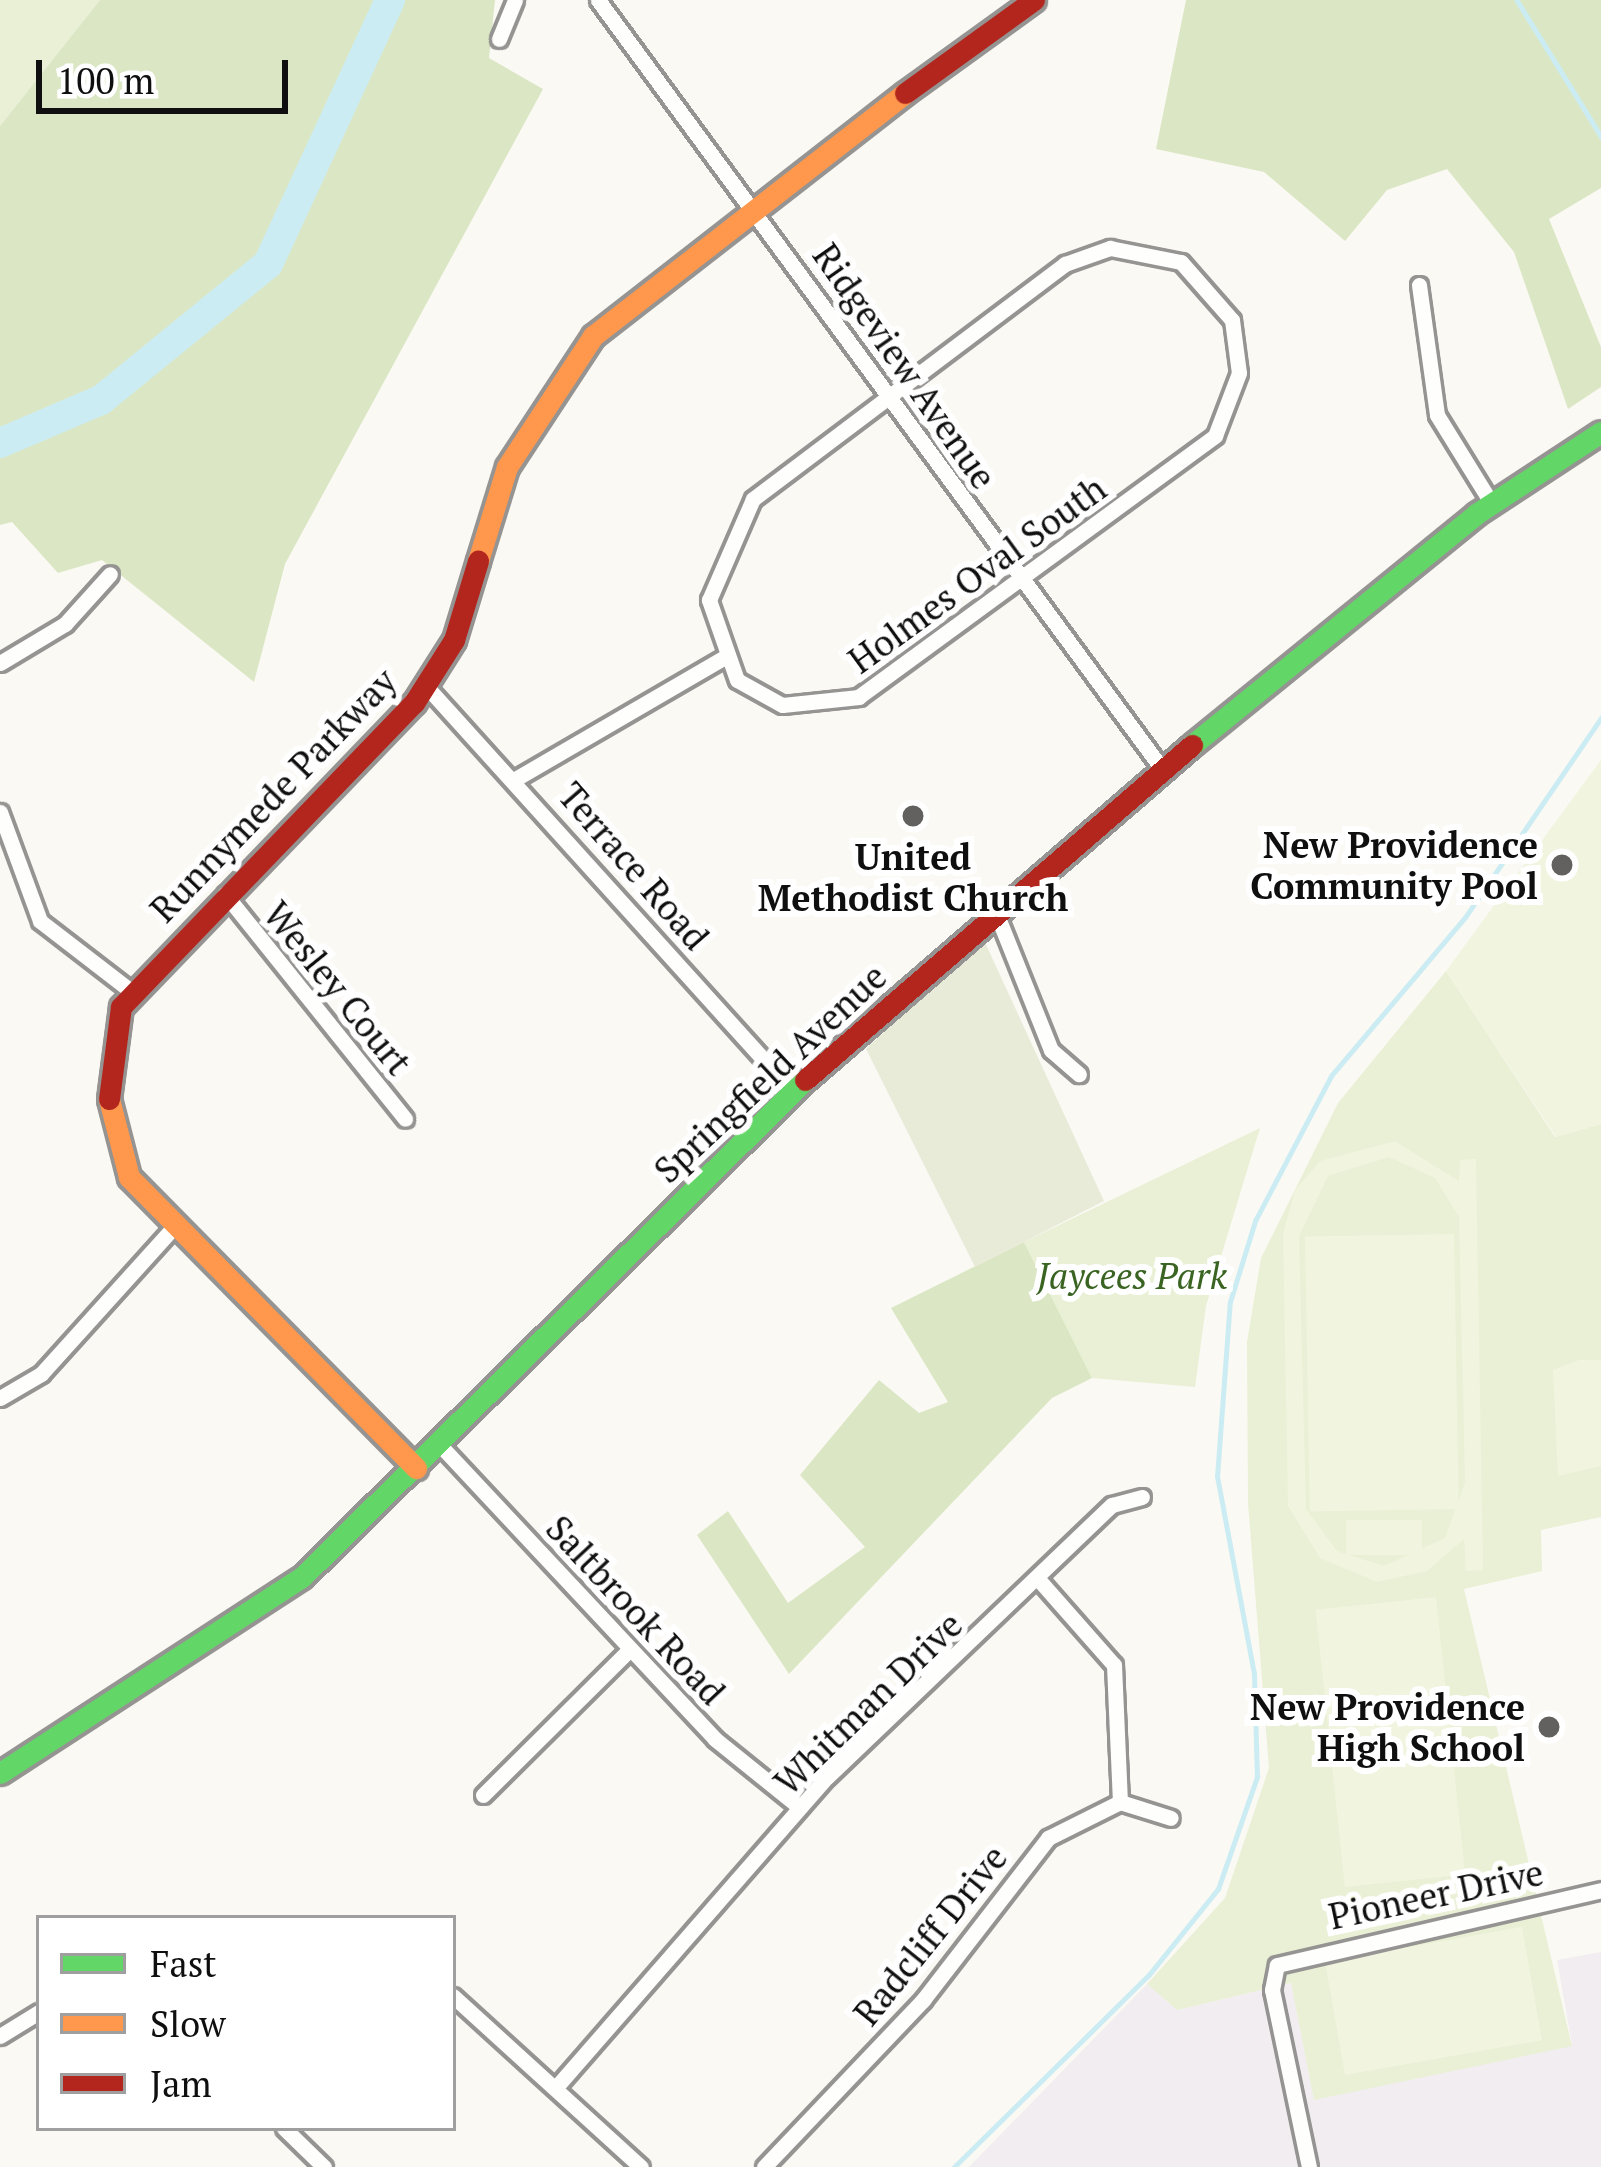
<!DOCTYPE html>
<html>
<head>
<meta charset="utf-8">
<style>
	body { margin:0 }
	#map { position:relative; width:1601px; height:2167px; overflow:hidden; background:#fbf9f4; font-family:"PT Serif",serif }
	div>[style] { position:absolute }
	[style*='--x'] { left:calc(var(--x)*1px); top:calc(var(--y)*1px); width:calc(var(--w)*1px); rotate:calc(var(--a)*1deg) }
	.industrial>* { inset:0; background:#f2edf0 }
	.green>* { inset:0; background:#e9f0d5 }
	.forest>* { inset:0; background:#dbe7c4 }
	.cemetery>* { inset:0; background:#e9ebd9 }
	.pitch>* { inset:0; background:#f1f4df; transform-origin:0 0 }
	.stream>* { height:4.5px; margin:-2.25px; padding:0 2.25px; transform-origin:2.25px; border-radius:2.25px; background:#ccecf3 }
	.river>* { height:30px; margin:-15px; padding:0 15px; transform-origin:15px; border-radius:15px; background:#ccecf3 }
	.roads { filter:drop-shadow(3px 0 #959492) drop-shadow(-3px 0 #959492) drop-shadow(0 3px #959492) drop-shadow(0 -3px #959492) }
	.street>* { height:15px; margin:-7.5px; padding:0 7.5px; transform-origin:7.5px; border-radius:7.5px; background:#fefefd }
	.fast>* { height:21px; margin:-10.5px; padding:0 10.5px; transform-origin:10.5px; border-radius:10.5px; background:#63d668 }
	.slow>* { height:21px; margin:-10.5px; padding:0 10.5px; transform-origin:10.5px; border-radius:10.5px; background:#ff974d }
	.jam>* { height:21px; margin:-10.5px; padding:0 10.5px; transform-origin:10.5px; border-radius:10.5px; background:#b3261e }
	.dots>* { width:33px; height:33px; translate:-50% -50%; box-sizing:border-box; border:6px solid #fff; border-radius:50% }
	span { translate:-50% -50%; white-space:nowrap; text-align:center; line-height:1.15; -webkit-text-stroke:12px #fff; paint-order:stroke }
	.street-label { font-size:36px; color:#0f0f0f }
	.poi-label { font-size:36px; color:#0f0f0f; font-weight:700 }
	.right { translate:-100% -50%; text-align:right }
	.park-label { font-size:36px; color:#3a6422; font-style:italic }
	.legend { position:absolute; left:36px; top:1915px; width:420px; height:216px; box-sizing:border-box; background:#fff; border:3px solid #9f9f9f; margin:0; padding:15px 21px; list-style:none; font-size:36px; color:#0f0f0f }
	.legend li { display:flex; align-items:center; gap:24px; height:60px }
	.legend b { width:60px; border:3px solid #9f9f9f }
	.scale { position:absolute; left:36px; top:60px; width:252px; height:54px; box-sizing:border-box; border:6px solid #0f0f0f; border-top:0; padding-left:15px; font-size:36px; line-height:42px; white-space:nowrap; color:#0f0f0f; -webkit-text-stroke:9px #fff; paint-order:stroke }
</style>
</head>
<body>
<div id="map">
	<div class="industrial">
		<i style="clip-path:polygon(1601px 1952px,1601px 2167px,969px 2167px,1147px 1984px,1177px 2010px,1291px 1983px,1314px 2099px,1572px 2045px,1557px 1960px)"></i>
	</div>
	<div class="green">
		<i style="clip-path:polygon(0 0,100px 0,0 126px)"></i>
		<i style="clip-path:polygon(1446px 971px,1555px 1137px,1601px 1124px,1601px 1517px,1541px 1530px,1542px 1571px,1464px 1589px,1572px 2046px,1314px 2100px,1291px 1983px,1177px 2010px,1147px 1984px,1225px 1898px,1269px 1768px,1248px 1503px,1247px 1342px,1261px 1258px,1338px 1103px)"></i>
		<i style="clip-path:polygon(1260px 1128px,1206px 1306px,1195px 1387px,1092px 1378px,1024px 1242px)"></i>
	</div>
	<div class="forest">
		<i style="clip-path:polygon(100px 0,495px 0,489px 58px,543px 89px,285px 564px,254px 682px,102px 560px,58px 573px,12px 522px,0 525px,0 126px)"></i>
		<i style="clip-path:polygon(1186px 0,1601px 0,1601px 188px,1549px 219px,1601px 347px,1601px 387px,1568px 409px,1514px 252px,1447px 169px,1387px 190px,1345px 241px,1264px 172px,1156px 149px)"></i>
		<i style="clip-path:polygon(1024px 1242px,1092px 1378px,1052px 1398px,789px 1674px,697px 1535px,728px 1511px,788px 1603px,865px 1547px,800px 1475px,879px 1380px,919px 1413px,948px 1402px,891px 1308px)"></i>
	</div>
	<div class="cemetery">
		<i style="clip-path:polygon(983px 938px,1104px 1201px,975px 1267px,866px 1049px)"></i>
	</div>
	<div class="pitch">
		<i style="clip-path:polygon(1601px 760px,1601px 1124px,1556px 1137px,1446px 971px)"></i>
		<i style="clip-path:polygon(evenodd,1395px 1141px,1459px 1181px,1460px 1160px,1476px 1159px,1483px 1570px,1466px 1571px,1464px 1539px,1427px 1571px,1377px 1582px,1320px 1558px,1288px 1506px,1283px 1234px,1295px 1190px,1320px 1161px,1395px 1141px,1389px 1157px,1435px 1178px,1459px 1217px,1465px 1483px,1445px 1538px,1384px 1566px,1337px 1551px,1306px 1509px,1299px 1236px,1328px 1176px,1389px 1157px)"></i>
		<i style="left:1454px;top:1234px;width:275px;height:149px;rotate:89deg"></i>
		<i style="clip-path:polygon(1579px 1360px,1601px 1360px,1601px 1466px,1558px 1476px,1553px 1370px)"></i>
		<i style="left:1422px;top:1520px;width:35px;height:76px;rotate:90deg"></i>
		<i style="left:1436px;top:1597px;width:279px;height:121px;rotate:84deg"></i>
		<i style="left:1522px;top:1927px;width:115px;height:200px;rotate:80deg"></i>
	</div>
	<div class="stream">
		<i style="--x:1517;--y:0;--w:160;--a:58.3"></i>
		<i style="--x:954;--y:2167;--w:272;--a:-44.6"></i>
		<i style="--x:1148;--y:1976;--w:112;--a:-51.2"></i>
		<i style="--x:1218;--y:1889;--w:119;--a:-70.8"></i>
		<i style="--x:1257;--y:1777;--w:103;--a:-91.7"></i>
		<i style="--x:1254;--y:1674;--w:200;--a:-100.6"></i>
		<i style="--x:1217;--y:1477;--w:175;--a:-85.8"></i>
		<i style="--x:1230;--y:1302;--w:85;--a:-72.8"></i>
		<i style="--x:1255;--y:1221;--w:164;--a:-62.3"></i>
		<i style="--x:1331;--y:1076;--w:209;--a:-49.8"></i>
		<i style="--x:1466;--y:916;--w:240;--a:-55.7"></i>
	</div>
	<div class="river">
		<i style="--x:0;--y:443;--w:110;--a:-23.1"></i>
		<i style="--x:101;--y:400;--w:215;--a:-39.2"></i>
		<i style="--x:268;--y:264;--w:291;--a:-65.2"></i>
	</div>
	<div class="roads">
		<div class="street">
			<i style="--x:598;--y:0;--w:954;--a:53.74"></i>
			<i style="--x:499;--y:39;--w:42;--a:-67.7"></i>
			<i style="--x:1110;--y:248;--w:72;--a:11.2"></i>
			<i style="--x:1181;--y:262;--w:77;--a:48.7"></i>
			<i style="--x:1232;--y:320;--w:53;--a:82.5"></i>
			<i style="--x:1239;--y:373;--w:67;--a:110.9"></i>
			<i style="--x:1215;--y:436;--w:441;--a:143.8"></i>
			<i style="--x:859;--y:697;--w:77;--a:174.1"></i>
			<i style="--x:782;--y:705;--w:51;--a:-150.9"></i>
			<i style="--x:737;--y:680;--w:85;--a:-109.3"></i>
			<i style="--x:709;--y:600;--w:110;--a:-66.5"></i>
			<i style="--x:753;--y:499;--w:391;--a:-37"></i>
			<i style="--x:1065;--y:264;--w:48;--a:-19.6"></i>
			<i style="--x:1419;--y:285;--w:131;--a:82.1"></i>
			<i style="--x:1437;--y:415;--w:105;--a:58.3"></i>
			<i style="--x:0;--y:663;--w:76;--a:-31"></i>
			<i style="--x:65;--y:624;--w:67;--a:-48"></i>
			<i style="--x:426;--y:686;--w:546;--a:47.9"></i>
			<i style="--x:517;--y:778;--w:238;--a:-30.2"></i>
			<i style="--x:0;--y:812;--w:116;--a:69.8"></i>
			<i style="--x:40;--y:921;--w:115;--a:37.6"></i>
			<i style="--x:225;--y:894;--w:288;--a:51.3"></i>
			<i style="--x:995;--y:910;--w:151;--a:68.2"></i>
			<i style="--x:1051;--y:1050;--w:37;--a:41"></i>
			<i style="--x:0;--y:1398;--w:48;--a:-30.3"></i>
			<i style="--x:41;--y:1374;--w:195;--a:-47.9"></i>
			<i style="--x:439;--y:1444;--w:404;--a:46.9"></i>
			<i style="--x:715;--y:1739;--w:107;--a:38.9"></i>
			<i style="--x:1039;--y:1580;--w:113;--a:48.6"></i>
			<i style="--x:1114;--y:1665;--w:137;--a:87.5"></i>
			<i style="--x:483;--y:1795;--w:207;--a:-44.8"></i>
			<i style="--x:453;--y:1996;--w:254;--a:42.3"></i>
			<i style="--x:0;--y:2036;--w:46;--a:-31.6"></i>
			<i style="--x:558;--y:2085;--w:409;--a:-48.9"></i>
			<i style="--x:827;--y:1777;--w:394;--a:-43.7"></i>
			<i style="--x:1112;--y:1505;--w:31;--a:-15"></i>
			<i style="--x:284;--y:2128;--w:56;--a:44.3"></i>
			<i style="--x:764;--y:2167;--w:231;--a:-46.4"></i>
			<i style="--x:923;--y:2000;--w:205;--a:-52.3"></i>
			<i style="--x:1048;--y:1838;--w:80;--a:-26.6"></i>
			<i style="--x:1120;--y:1802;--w:53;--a:17.4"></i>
			<i style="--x:1309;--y:2167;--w:181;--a:-101.8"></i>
			<i style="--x:1272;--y:1990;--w:25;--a:-79"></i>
			<i style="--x:1277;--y:1965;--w:333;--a:-13"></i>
		</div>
		<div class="fast">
			<i style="--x:1192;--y:745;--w:366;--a:-39.1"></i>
			<i style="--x:1476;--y:514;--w:149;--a:-33.3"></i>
			<i style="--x:0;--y:1773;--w:360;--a:-33"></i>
			<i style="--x:302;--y:1577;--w:707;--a:-44.66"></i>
		</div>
		<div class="slow">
			<i style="--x:478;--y:561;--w:98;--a:-72.9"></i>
			<i style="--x:507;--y:467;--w:157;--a:-56.7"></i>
			<i style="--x:593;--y:336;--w:395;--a:-37.9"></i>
			<i style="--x:109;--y:1099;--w:81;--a:75.6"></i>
			<i style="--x:129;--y:1177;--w:409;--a:45.4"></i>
		</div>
		<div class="jam">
			<i style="--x:905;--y:93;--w:159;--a:-35.8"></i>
			<i style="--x:805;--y:1080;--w:512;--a:-40.88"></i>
			<i style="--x:109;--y:1099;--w:93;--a:-82.6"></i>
			<i style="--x:121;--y:1007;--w:422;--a:-46.1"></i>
			<i style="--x:414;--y:703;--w:75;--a:-57.6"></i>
			<i style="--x:454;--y:640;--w:83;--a:-73.1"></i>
		</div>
	</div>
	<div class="dots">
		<i style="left:913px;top:816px;background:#62615f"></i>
		<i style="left:1562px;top:865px;background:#62615f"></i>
		<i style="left:1549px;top:1727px;background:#62615f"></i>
	</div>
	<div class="street-label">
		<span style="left:905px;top:366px;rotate:55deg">Ridgeview Avenue</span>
		<span style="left:977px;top:574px;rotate:-36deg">Holmes Oval South</span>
		<span style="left:273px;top:795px;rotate:-46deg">Runnymede Parkway</span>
		<span style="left:634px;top:866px;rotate:49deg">Terrace Road</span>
		<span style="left:338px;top:988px;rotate:51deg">Wesley Court</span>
		<span style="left:770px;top:1073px;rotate:-43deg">Springfield Avenue</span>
		<span style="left:636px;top:1610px;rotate:47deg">Saltbrook Road</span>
		<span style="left:868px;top:1703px;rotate:-44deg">Whitman Drive</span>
		<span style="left:1436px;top:1894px;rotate:-12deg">Pioneer Drive</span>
		<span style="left:930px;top:1935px;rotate:-51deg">Radcliff Drive</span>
	</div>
	<div class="poi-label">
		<span class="right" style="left:1538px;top:865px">New Providence<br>Community Pool</span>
		<span style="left:913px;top:877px">United<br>Methodist Church</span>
		<span class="right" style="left:1525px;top:1727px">New Providence<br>High School</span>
	</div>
	<div class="park-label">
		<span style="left:1132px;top:1276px">Jaycees Park</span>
	</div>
	<ul class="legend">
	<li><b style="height:15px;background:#63d668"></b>Fast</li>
	<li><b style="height:15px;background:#ff974d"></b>Slow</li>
	<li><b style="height:15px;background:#b3261e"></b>Jam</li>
	</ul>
	<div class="scale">100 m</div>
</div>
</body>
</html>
